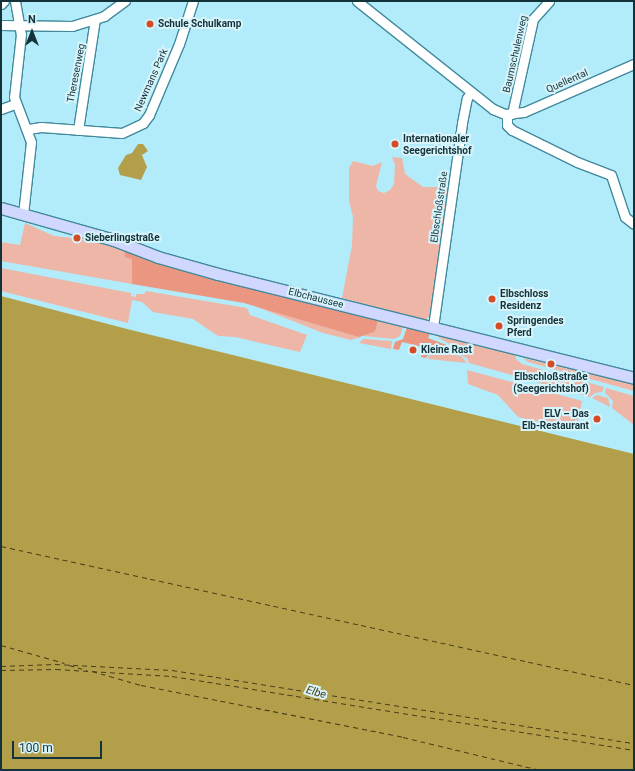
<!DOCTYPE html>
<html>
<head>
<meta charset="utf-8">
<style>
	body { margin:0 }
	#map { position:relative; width:635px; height:771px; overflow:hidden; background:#b2ecfb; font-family:Roboto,sans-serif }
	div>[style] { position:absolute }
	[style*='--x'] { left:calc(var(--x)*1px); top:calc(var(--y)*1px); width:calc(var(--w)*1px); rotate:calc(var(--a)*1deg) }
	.green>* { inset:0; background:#eeb6a7 }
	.forest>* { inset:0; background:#eb9680 }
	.water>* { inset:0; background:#b39e49 }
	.ferry>* { height:1px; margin-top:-0.5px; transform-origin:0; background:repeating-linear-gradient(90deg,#463d19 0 5px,transparent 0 9px) }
	.roads { filter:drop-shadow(1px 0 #418a9c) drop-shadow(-1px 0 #418a9c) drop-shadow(0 1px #418a9c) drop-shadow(0 -1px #418a9c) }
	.minor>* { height:9px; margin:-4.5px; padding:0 4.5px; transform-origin:4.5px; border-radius:4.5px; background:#fff }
	.major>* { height:11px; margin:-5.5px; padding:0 5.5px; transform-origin:5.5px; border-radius:5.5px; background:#d0d8ff }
	.dots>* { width:11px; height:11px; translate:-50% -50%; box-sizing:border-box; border:2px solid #d8f4fb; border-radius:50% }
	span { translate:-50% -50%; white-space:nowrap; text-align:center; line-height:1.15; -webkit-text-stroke:4px #d8f4fb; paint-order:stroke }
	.poi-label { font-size:10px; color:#133239; font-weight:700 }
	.left { translate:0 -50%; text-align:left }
	.right { translate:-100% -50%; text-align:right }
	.street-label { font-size:10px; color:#133239 }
	.water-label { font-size:11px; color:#463d19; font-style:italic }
	.frame { position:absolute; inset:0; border:2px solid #133239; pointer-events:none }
	.north { position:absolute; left:12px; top:12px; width:40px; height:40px; -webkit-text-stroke:3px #d8f4fb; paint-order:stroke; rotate:0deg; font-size:11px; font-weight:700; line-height:16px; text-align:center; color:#133239 }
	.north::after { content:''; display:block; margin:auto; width:14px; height:18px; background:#133239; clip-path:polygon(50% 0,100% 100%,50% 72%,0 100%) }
	.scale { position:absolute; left:12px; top:741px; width:90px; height:18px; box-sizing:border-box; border:2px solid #133239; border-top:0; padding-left:5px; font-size:12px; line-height:14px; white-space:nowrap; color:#133239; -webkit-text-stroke:3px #d8f4fb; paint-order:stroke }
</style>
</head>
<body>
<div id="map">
	<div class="green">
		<i style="clip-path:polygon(392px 157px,402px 158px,405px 174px,423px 187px,448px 187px,432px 314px,425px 320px,342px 298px,352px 245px,353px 217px,349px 201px,349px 168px,353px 161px,373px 166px,382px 162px,376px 186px,378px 191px,384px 193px,390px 190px,394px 184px,395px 165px)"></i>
		<i style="clip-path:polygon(25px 223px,54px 236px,93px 240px,124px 249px,132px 259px,132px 284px,1px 261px,1px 242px,20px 245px)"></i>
		<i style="clip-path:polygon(1px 268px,131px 293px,131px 296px,136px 297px,136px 294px,144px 294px,146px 291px,247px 308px,250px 315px,307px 335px,300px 352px,235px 337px,218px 336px,193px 319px,153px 312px,142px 302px,132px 300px,128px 323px,1px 291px)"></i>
		<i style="clip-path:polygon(252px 305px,272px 309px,361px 337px,351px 340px,323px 333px)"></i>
		<i style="clip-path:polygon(378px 319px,407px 327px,407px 328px,403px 327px,400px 336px,394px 339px,363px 336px,376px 329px)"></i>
		<i style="clip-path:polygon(438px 334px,515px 354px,516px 359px,522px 364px,604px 387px,602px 392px,595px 393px,590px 397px,469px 363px,467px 358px,452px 351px,451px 345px,438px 337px)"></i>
		<i style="clip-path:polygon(363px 339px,365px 339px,392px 341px,391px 349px,359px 343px)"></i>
		<i style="clip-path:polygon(442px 352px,461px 356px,467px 363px,428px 359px,430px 354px)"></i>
		<i style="clip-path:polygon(523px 358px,634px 384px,634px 391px,528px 362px)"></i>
		<i style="clip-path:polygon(467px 370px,582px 401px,576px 431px,518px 417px,498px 395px,468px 384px)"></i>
		<i style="clip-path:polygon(606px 388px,634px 396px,634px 425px,612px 408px,613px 401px,605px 393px)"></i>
		<i style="clip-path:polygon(597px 395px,608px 398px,610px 407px,592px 398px)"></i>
	</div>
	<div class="forest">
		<i style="clip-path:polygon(124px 249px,190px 273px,378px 319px,376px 329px,374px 332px,359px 337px,244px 303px,132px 284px,132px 259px,125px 257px)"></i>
		<i style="clip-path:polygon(407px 327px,431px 332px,428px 338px,449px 346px,450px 351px,430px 353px,426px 358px,421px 357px,423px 347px,402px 342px,399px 350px,393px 349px,395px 342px,403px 339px)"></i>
	</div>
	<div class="water">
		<i style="clip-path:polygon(143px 144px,148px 151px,142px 155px,147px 167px,141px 180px,120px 175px,118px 168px,126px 155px,132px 153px,138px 144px)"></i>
		<i style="clip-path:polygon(1px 296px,127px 329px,634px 454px,634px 770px,1px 770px)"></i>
	</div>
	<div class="ferry">
		<i style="--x:1;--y:546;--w:648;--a:12.38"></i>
		<i style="--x:1;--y:645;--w:66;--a:15.9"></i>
		<i style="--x:69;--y:665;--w:19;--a:16"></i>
		<i style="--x:1;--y:666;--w:54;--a:-2.1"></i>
		<i style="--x:55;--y:664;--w:117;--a:2.9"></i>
		<i style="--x:172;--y:670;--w:468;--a:9"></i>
		<i style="--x:1;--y:670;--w:55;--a:-1"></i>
		<i style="--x:56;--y:669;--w:116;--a:3.5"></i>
		<i style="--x:172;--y:676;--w:468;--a:9.1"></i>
		<i style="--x:92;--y:671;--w:51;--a:15.9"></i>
		<i style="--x:141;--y:685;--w:267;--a:11.2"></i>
		<i style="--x:403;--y:737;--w:141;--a:13.5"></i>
	</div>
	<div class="roads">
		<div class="minor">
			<i style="--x:15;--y:1;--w:34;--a:80"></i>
			<i style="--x:21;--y:34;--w:63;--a:96.3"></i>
			<i style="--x:14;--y:97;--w:48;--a:69.3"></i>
			<i style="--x:31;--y:142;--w:72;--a:96.3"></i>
			<i style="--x:357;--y:1;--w:174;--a:38.5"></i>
			<i style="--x:493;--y:109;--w:13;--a:23"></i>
			<i style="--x:505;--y:114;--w:19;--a:-6"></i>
			<i style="--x:524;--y:112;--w:120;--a:-23.6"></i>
			<i style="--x:1;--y:4;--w:4;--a:-45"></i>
			<i style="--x:1;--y:25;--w:71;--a:0.8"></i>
			<i style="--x:72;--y:26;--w:34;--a:-17"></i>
			<i style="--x:104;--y:16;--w:26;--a:-36"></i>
			<i style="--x:1;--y:109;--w:15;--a:-20"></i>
			<i style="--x:507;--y:114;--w:11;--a:90"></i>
			<i style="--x:507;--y:125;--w:7;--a:45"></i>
			<i style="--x:512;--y:130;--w:72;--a:26.2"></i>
			<i style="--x:577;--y:162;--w:36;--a:21"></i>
			<i style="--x:611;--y:175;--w:44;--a:71.6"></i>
			<i style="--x:625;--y:217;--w:11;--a:38"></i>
			<i style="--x:512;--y:114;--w:97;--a:-77.5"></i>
			<i style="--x:533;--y:19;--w:24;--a:-48"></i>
			<i style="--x:28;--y:129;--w:13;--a:-9"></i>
			<i style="--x:41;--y:127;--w:81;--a:4.2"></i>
			<i style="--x:122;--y:133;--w:23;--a:-25"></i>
			<i style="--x:143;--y:123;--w:10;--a:-53"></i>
			<i style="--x:149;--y:115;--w:77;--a:-67.1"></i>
			<i style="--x:179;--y:44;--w:45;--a:-72"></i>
			<i style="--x:78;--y:130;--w:112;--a:-81.3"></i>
			<i style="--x:433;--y:327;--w:206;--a:-81.9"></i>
			<i style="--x:462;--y:123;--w:25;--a:-79"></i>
			<i style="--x:467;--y:98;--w:7;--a:-56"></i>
		</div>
		<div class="major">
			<i style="--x:1;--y:208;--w:117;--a:15.8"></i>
			<i style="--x:114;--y:240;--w:47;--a:21.1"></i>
			<i style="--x:158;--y:257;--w:62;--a:15.8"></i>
			<i style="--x:218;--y:274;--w:429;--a:14"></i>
		</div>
	</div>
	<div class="dots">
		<i style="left:150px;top:24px;background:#d44b26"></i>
		<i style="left:395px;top:144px;background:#d44b26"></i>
		<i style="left:77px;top:238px;background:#d44b26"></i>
		<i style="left:492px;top:299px;background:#d44b26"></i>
		<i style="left:499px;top:326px;background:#d44b26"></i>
		<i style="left:413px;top:350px;background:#d44b26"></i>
		<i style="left:551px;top:364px;background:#d44b26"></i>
		<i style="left:597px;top:419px;background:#d44b26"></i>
	</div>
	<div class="poi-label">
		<span class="left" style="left:158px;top:24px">Schule Schulkamp</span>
		<span class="left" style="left:403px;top:144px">Internationaler<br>Seegerichtshof</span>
		<span class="left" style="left:85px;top:238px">Sieberlingstraße</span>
		<span class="left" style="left:500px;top:299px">Elbschloss<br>Residenz</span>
		<span class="left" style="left:507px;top:326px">Springendes<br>Pferd</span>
		<span class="left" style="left:421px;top:350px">Kleine Rast</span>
		<span style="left:551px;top:382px">Elbschloßstraße<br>(Seegerichtshof)</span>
		<span class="right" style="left:589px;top:419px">ELV – Das<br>Elb-Restaurant</span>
	</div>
	<div class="street-label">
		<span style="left:515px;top:54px;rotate:-77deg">Baumschulenweg</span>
		<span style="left:76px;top:73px;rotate:-79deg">Theresenweg</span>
		<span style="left:151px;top:80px;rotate:-66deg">Newmans Park</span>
		<span style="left:567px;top:81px;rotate:-24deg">Quellental</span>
		<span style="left:439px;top:207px;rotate:-82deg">Elbschloßstraße</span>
		<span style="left:316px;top:298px;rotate:14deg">Elbchaussee</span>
	</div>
	<div class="water-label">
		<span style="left:316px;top:693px;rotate:16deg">Elbe</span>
	</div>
	<div class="frame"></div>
	<div class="north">N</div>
	<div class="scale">100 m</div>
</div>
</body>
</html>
